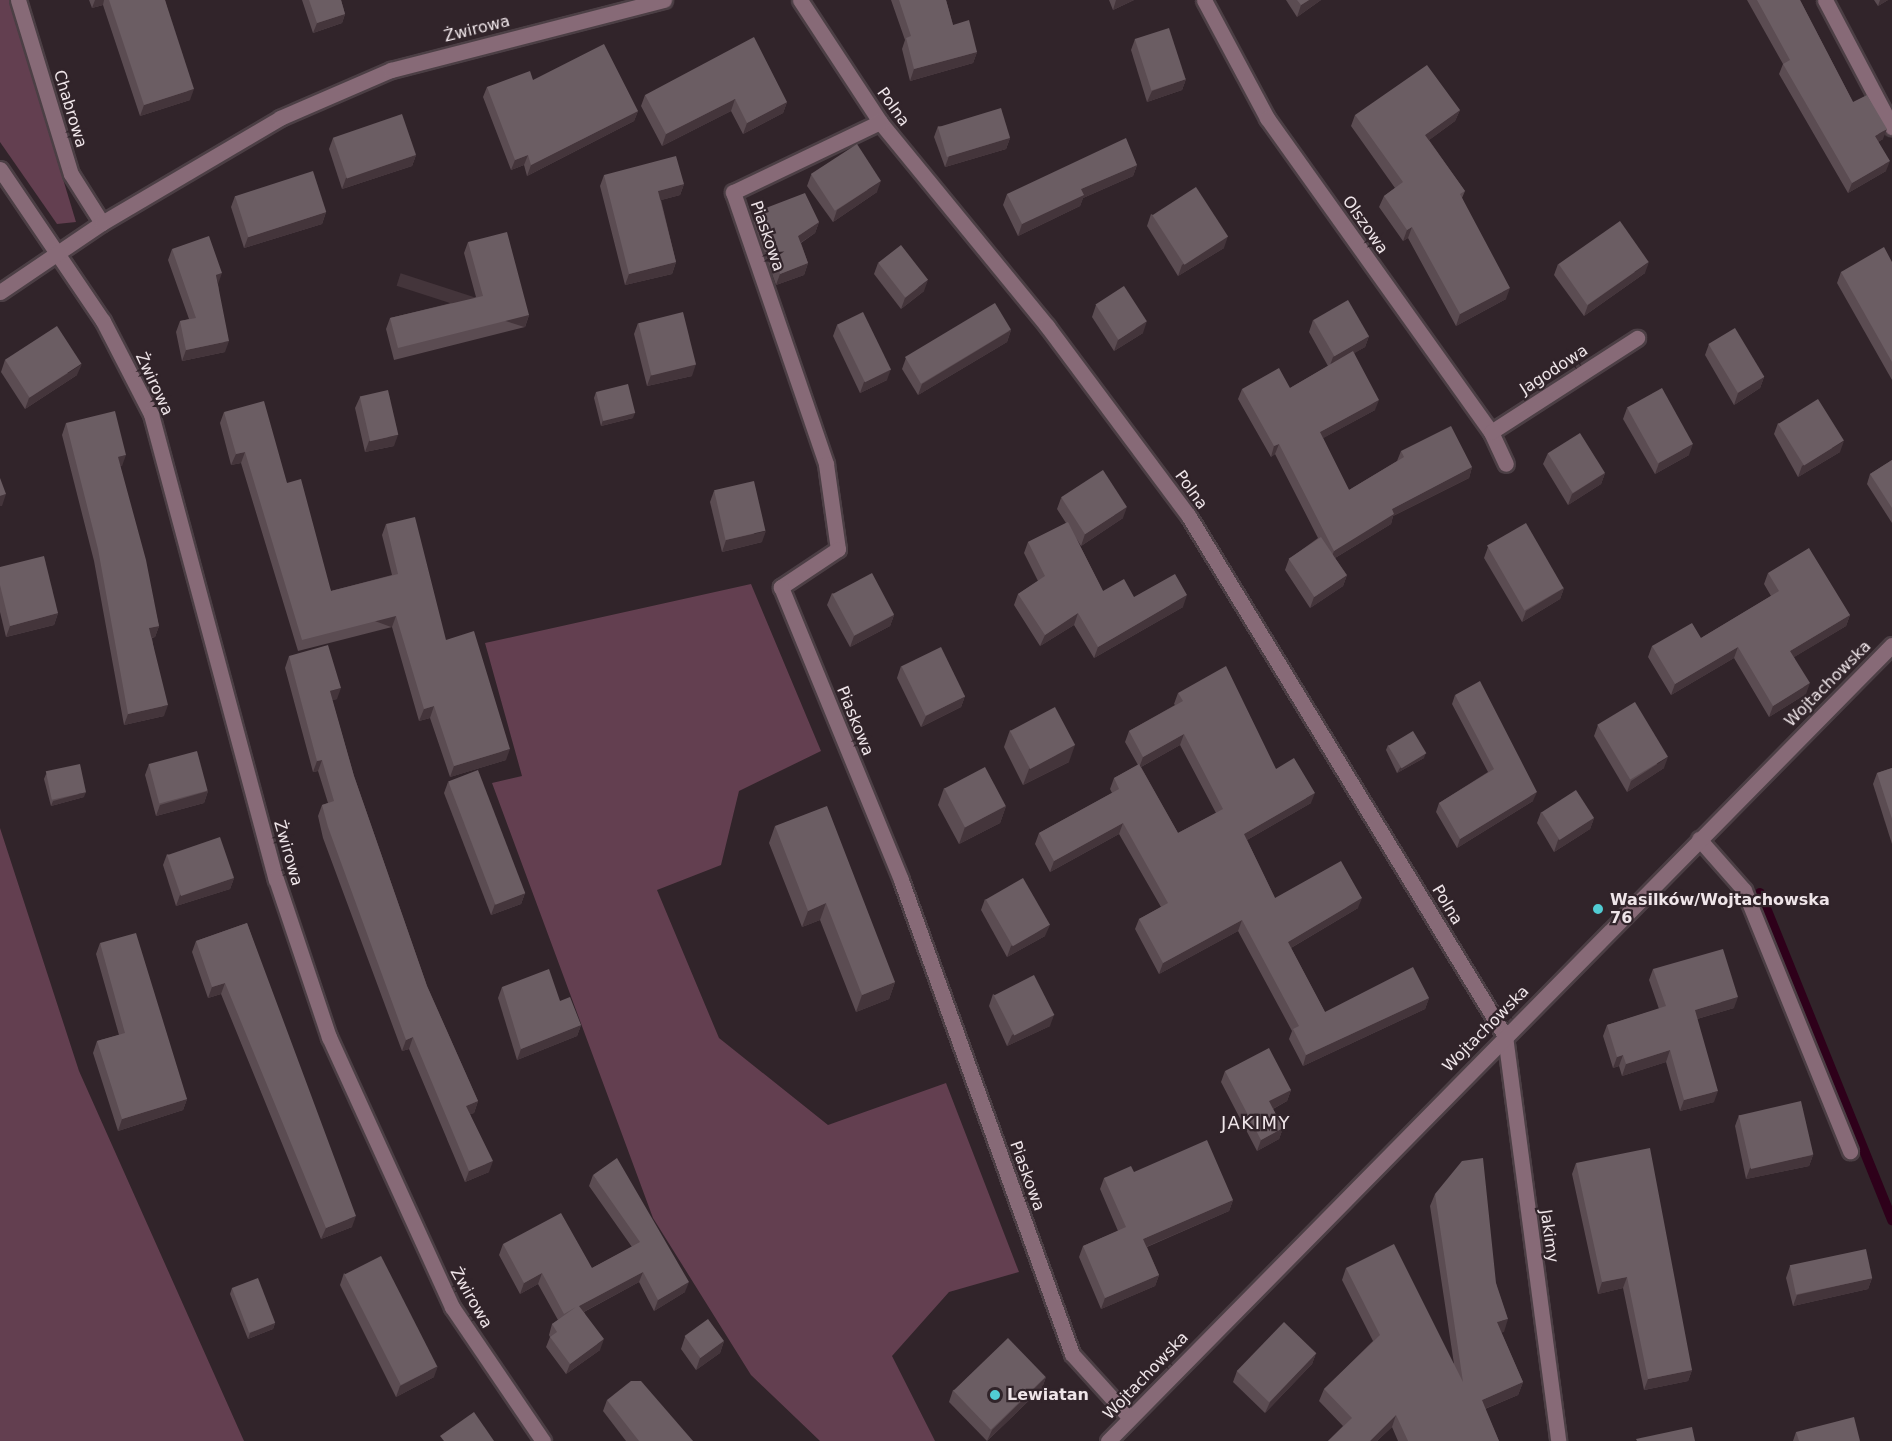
<!DOCTYPE html>
<html>
<head>
<meta charset="utf-8">
<style>
	body { margin:0 }
	#map { position:relative; width:1892px; height:1441px; overflow:hidden; background:#31242a; font-family:"DejaVu Sans",sans-serif }
	div>[style] { position:absolute }
	[style*='--x'] { left:calc(var(--x)*1px); top:calc(var(--y)*1px); width:calc(var(--w)*1px); rotate:calc(var(--a)*1deg) }
	.green>* { inset:0; background:#633f50 }
	.stream>* { height:10px; margin:-5px; padding:0 5px; transform-origin:5px; border-radius:5px; background:#2e001a }
	.roads { filter:drop-shadow(2px 0 #4c3f45) drop-shadow(-2px 0 #4c3f45) drop-shadow(0 2px #4c3f45) drop-shadow(0 -2px #4c3f45) }
	.minor>* { height:15px; margin:-7.5px; padding:0 7.5px; transform-origin:7.5px; border-radius:7.5px; background:#876a77 }
	.wall>* { inset:0; background:#5b4c52 }
	.shaded-wall>* { inset:0; background:#44353b; transform-origin:0 0 }
	.building>* { inset:0; background:#6b5d63; transform-origin:0 0 }
	.dots>* { width:16px; height:16px; translate:-50% -50%; box-sizing:border-box; border:3px solid #31242a; border-radius:50% }
	span { translate:-50% -50%; white-space:nowrap; text-align:center; line-height:1.15; -webkit-text-stroke:4.5px #31242a; paint-order:stroke }
	.street-label { font-size:16px; color:#efe5e9 }
	.poi-label { font-size:16px; color:#efe5e9; font-weight:700 }
	.left { translate:0 -50%; text-align:left }
	.neighbourhood-label { font-size:18px; color:#efe5e9; letter-spacing:1.5px }
</style>
</head>
<body>
<div id="map">
	<div class="green">
		<i style="clip-path:polygon(0 0,9px 0,76px 222px,57px 224px,0 142px)"></i>
		<i style="clip-path:polygon(751px 584px,821px 751px,739px 791px,721px 865px,657px 890px,719px 1038px,828px 1125px,946px 1083px,1019px 1272px,949px 1292px,892px 1356px,935px 1441px,820px 1441px,751px 1375px,653px 1218px,492px 783px,522px 776px,485px 643px)"></i>
		<i style="clip-path:polygon(0 828px,79px 1071px,244px 1441px,0 1441px)"></i>
	</div>
	<div class="stream">
		<i style="--x:1760;--y:893;--w:353;--a:68"></i>
	</div>
	<div class="roads">
		<div class="minor">
			<i style="--x:18;--y:0;--w:182;--a:73.1"></i>
			<i style="--x:71;--y:174;--w:58;--a:57.7"></i>
			<i style="--x:800;--y:0;--w:146;--a:56.7"></i>
			<i style="--x:880;--y:122;--w:264;--a:50.7"></i>
			<i style="--x:1047;--y:326;--w:236;--a:53.3"></i>
			<i style="--x:1188;--y:515;--w:610;--a:58.68"></i>
			<i style="--x:1505;--y:1036;--w:408;--a:82.5"></i>
			<i style="--x:1204;--y:0;--w:134;--a:61.9"></i>
			<i style="--x:1267;--y:118;--w:386;--a:54.5"></i>
			<i style="--x:1491;--y:432;--w:35;--a:65"></i>
			<i style="--x:1825;--y:0;--w:144;--a:62.2"></i>
			<i style="--x:880;--y:122;--w:163;--a:154.5"></i>
			<i style="--x:733;--y:192;--w:287;--a:71.1"></i>
			<i style="--x:826;--y:464;--w:86;--a:82"></i>
			<i style="--x:838;--y:549;--w:69;--a:146.3"></i>
			<i style="--x:781;--y:587;--w:317;--a:67.7"></i>
			<i style="--x:901;--y:880;--w:504;--a:70.16"></i>
			<i style="--x:1072;--y:1354;--w:86;--a:47.8"></i>
			<i style="--x:0;--y:169;--w:184;--a:55.9"></i>
			<i style="--x:103;--y:321;--w:105;--a:62.7"></i>
			<i style="--x:151;--y:414;--w:482;--a:75"></i>
			<i style="--x:276;--y:879;--w:167;--a:71.5"></i>
			<i style="--x:329;--y:1037;--w:297;--a:65.5"></i>
			<i style="--x:452;--y:1307;--w:162;--a:55.8"></i>
			<i style="--x:0;--y:292;--w:123;--a:-34.1"></i>
			<i style="--x:102;--y:223;--w:207;--a:-30.5"></i>
			<i style="--x:280;--y:118;--w:121;--a:-23.4"></i>
			<i style="--x:391;--y:70;--w:282;--a:-14.4"></i>
			<i style="--x:1491;--y:432;--w:174;--a:-32.8"></i>
			<i style="--x:1699;--y:839;--w:68;--a:48.6"></i>
			<i style="--x:1744;--y:890;--w:282;--a:67.9"></i>
			<i style="--x:1108;--y:1441;--w:1117;--a:-45.44"></i>
		</div>
	</div>
	<div class="wall">
		<i style="clip-path:polygon(89px 0,165px 0,190px 100px,140px 116px,103px 5px,92px 8px)"></i>
		<i style="clip-path:polygon(302px 0,341px 0,345px 14px,342px 23px,313px 33px)"></i>
		<i style="clip-path:polygon(891px 0,946px 0,953px 25px,977px 52px,973px 63px,910px 81px,902px 49px,905px 40px)"></i>
		<i style="clip-path:polygon(1109px 0,1134px 0,1113px 10px)"></i>
		<i style="clip-path:polygon(1286px 0,1321px 0,1297px 17px)"></i>
		<i style="clip-path:polygon(1747px 0,1800px 0,1853px 102px,1883px 139px,1878px 142px,1886px 171px,1848px 193px,1779px 74px,1783px 64px)"></i>
		<i style="clip-path:polygon(1874px 0,1888px 0,1878px 6px)"></i>
		<i style="clip-path:polygon(1135px 39px,1186px 79px,1182px 90px,1147px 102px,1131px 50px)"></i>
		<i style="clip-path:polygon(533px 80px,638px 111px,634px 121px,527px 176px,524px 165px,511px 170px,483px 97px,487px 87px)"></i>
		<i style="clip-path:polygon(645px 95px,787px 102px,783px 113px,743px 134px,731px 111px,662px 146px,641px 106px)"></i>
		<i style="clip-path:polygon(1460px 110px,1455px 121px,1429px 140px,1465px 191px,1462px 198px,1506px 299px,1456px 326px,1408px 238px,1403px 241px,1379px 207px,1384px 196px,1395px 188px,1351px 126px,1355px 115px)"></i>
		<i style="clip-path:polygon(938px 126px,1010px 138px,1006px 149px,945px 167px,934px 137px)"></i>
		<i style="clip-path:polygon(333px 138px,416px 155px,412px 166px,342px 189px,329px 149px)"></i>
		<i style="clip-path:polygon(1137px 165px,1133px 176px,1083px 198px,1080px 206px,1018px 236px,1003px 205px,1007px 194px)"></i>
		<i style="clip-path:polygon(604px 175px,684px 184px,680px 195px,661px 200px,676px 262px,672px 274px,625px 285px,600px 186px)"></i>
		<i style="clip-path:polygon(811px 175px,877px 192px,833px 222px,807px 186px)"></i>
		<i style="clip-path:polygon(235px 196px,326px 212px,322px 224px,244px 248px,231px 207px)"></i>
		<i style="clip-path:polygon(758px 211px,819px 222px,815px 233px,801px 243px,808px 263px,804px 275px,776px 285px,754px 223px)"></i>
		<i style="clip-path:polygon(1151px 214px,1224px 248px,1178px 276px,1147px 226px)"></i>
		<i style="clip-path:polygon(468px 242px,529px 315px,525px 327px,394px 360px,386px 329px,390px 318px,476px 297px,464px 253px)"></i>
		<i style="clip-path:polygon(172px 249px,218px 284px,225px 352px,182px 361px,176px 332px,180px 321px,189px 319px,168px 260px)"></i>
		<i style="clip-path:polygon(1892px 262px,1892px 380px,1837px 283px,1841px 272px)"></i>
		<i style="clip-path:polygon(878px 263px,924px 291px,901px 309px,874px 274px)"></i>
		<i style="clip-path:polygon(1558px 264px,1645px 273px,1584px 316px,1554px 275px)"></i>
		<i style="clip-path:polygon(1096px 305px,1143px 333px,1114px 351px,1092px 317px)"></i>
		<i style="clip-path:polygon(1313px 320px,1369px 336px,1365px 347px,1354px 353px,1375px 410px,1323px 438px,1349px 490px,1397px 461px,1401px 451px,1472px 467px,1469px 478px,1393px 516px,1391px 524px,1335px 558px,1347px 575px,1343px 586px,1310px 608px,1285px 570px,1289px 559px,1318px 538px,1275px 454px,1271px 457px,1238px 399px,1242px 389px,1290px 388px,1328px 366px,1309px 332px)"></i>
		<i style="clip-path:polygon(638px 323px,692px 376px,647px 386px,634px 334px)"></i>
		<i style="clip-path:polygon(837px 325px,887px 380px,860px 393px,833px 336px)"></i>
		<i style="clip-path:polygon(1011px 330px,1007px 342px,918px 395px,902px 369px,906px 358px)"></i>
		<i style="clip-path:polygon(1709px 344px,1764px 377px,1760px 388px,1734px 405px,1705px 355px)"></i>
		<i style="clip-path:polygon(5px 360px,77px 375px,25px 409px,1px 372px)"></i>
		<i style="clip-path:polygon(596px 392px,633px 418px,601px 426px,594px 398px)"></i>
		<i style="clip-path:polygon(360px 397px,394px 446px,365px 452px,355px 408px)"></i>
		<i style="clip-path:polygon(1627px 408px,1689px 455px,1655px 474px,1623px 419px)"></i>
		<i style="clip-path:polygon(224px 412px,287px 483px,331px 591px,392px 575px,382px 535px,386px 524px,506px 760px,450px 777px,430px 718px,419px 721px,392px 627px,298px 651px,241px 463px,231px 465px,220px 423px)"></i>
		<i style="clip-path:polygon(66px 423px,122px 466px,120px 466px,159px 626px,155px 637px,152px 638px,164px 716px,124px 725px,94px 561px,62px 435px)"></i>
		<i style="clip-path:polygon(1778px 423px,1840px 452px,1798px 477px,1774px 434px)"></i>
		<i style="clip-path:polygon(1548px 453px,1605px 473px,1601px 484px,1568px 505px,1543px 464px)"></i>
		<i style="clip-path:polygon(1892px 460px,1892px 523px,1867px 484px,1870px 474px)"></i>
		<i style="clip-path:polygon(714px 491px,762px 542px,722px 552px,710px 502px)"></i>
		<i style="clip-path:polygon(1061px 498px,1123px 518px,1081px 546px,1076px 538px,1103px 591px,1183px 607px,1094px 658px,1074px 625px,1040px 646px,1014px 605px,1018px 594px,1038px 581px,1024px 553px,1028px 542px,1066px 523px,1057px 509px)"></i>
		<i style="clip-path:polygon(1488px 547px,1564px 588px,1560px 599px,1522px 622px,1484px 558px)"></i>
		<i style="clip-path:polygon(0 567px,58px 613px,54px 625px,6px 637px,0 612px)"></i>
		<i style="clip-path:polygon(1768px 573px,1850px 615px,1846px 626px,1794px 657px,1806px 694px,1769px 717px,1734px 658px,1671px 695px,1648px 657px,1652px 646px,1701px 638px,1771px 596px,1764px 584px)"></i>
		<i style="clip-path:polygon(832px 593px,894px 615px,890px 626px,850px 647px,827px 605px)"></i>
		<i style="clip-path:polygon(289px 656px,337px 699px,332px 700px,354px 776px,427px 986px,478px 1101px,474px 1113px,470px 1114px,489px 1172px,465px 1182px,409px 1049px,402px 1051px,323px 838px,318px 816px,322px 805px,328px 803px,318px 771px,313px 772px,285px 668px)"></i>
		<i style="clip-path:polygon(901px 666px,965px 696px,961px 707px,921px 727px,897px 678px)"></i>
		<i style="clip-path:polygon(evenodd,1178px 693px,1276px 769px,1311px 803px,1247px 840px,1275px 898px,1358px 908px,1291px 948px,1325px 1012px,1429px 998px,1425px 1009px,1303px 1066px,1289px 1039px,1292px 1031px,1238px 931px,1159px 974px,1135px 929px,1139px 919px,1161px 907px,1119px 834px,1050px 872px,1035px 844px,1039px 833px,1112px 793px,1110px 789px,1114px 778px,1138px 765px,1125px 742px,1129px 731px,1175px 705px,1174px 704px,1178px 693px,1180px 745px,1216px 813px,1178px 833px,1141px 767px,1180px 745px)"></i>
		<i style="clip-path:polygon(1455px 695px,1533px 801px,1457px 848px,1436px 812px,1439px 803px,1488px 772px,1452px 704px)"></i>
		<i style="clip-path:polygon(1598px 725px,1664px 768px,1627px 792px,1594px 736px)"></i>
		<i style="clip-path:polygon(1010px 730px,1069px 762px,1023px 785px,1004px 747px)"></i>
		<i style="clip-path:polygon(1388px 745px,1424px 758px,1397px 773px,1386px 750px)"></i>
		<i style="clip-path:polygon(149px 764px,208px 791px,204px 803px,156px 816px,145px 775px)"></i>
		<i style="clip-path:polygon(1892px 768px,1892px 844px,1873px 784px,1877px 773px)"></i>
		<i style="clip-path:polygon(46px 774px,84px 797px,51px 806px,44px 779px)"></i>
		<i style="clip-path:polygon(448px 782px,525px 893px,521px 904px,491px 915px,444px 793px)"></i>
		<i style="clip-path:polygon(944px 788px,1006px 806px,1000px 823px,959px 844px,938px 805px)"></i>
		<i style="clip-path:polygon(1541px 812px,1594px 818px,1590px 829px,1554px 852px,1537px 823px)"></i>
		<i style="clip-path:polygon(775px 826px,895px 982px,889px 999px,856px 1012px,820px 920px,802px 927px,769px 843px)"></i>
		<i style="clip-path:polygon(167px 854px,234px 878px,230px 889px,176px 906px,163px 865px)"></i>
		<i style="clip-path:polygon(985px 899px,1045px 936px,1007px 957px,981px 910px)"></i>
		<i style="clip-path:polygon(247px 923px,352px 1227px,321px 1239px,221px 994px,208px 998px,192px 952px,196px 941px)"></i>
		<i style="clip-path:polygon(100px 943px,187px 1099px,183px 1110px,118px 1131px,93px 1053px,97px 1041px,119px 1035px,96px 954px)"></i>
		<i style="clip-path:polygon(1653px 969px,1734px 1008px,1697px 1019px,1714px 1102px,1680px 1111px,1666px 1062px,1622px 1076px,1619px 1066px,1613px 1068px,1603px 1036px,1607px 1025px,1659px 1009px,1649px 980px)"></i>
		<i style="clip-path:polygon(502px 987px,560px 1001px,581px 1025px,577px 1036px,517px 1060px,498px 998px)"></i>
		<i style="clip-path:polygon(993px 994px,1050px 1026px,1007px 1046px,989px 1006px)"></i>
		<i style="clip-path:polygon(1225px 1071px,1291px 1090px,1287px 1101px,1273px 1109px,1283px 1128px,1279px 1139px,1257px 1151px,1221px 1082px)"></i>
		<i style="clip-path:polygon(1739px 1115px,1813px 1155px,1809px 1166px,1746px 1179px,1735px 1126px)"></i>
		<i style="clip-path:polygon(1576px 1163px,1692px 1370px,1688px 1381px,1644px 1390px,1623px 1288px,1598px 1294px,1572px 1174px)"></i>
		<i style="clip-path:polygon(1134px 1172px,1233px 1200px,1229px 1211px,1147px 1247px,1159px 1275px,1155px 1286px,1101px 1309px,1079px 1257px,1083px 1246px,1118px 1231px,1100px 1189px,1104px 1178px)"></i>
		<i style="clip-path:polygon(593px 1175px,685px 1292px,654px 1311px,639px 1282px,584px 1312px,600px 1350px,566px 1374px,546px 1347px,550px 1337px,549px 1335px,552px 1324px,558px 1320px,538px 1284px,520px 1294px,499px 1255px,503px 1244px,592px 1268px,632px 1247px,589px 1186px)"></i>
		<i style="clip-path:polygon(1435px 1194px,1496px 1283px,1504px 1332px,1501px 1332px,1523px 1382px,1518px 1395px,1485px 1409px,1499px 1441px,1398px 1441px,1392px 1427px,1377px 1441px,1328px 1441px,1343px 1426px,1319px 1401px,1324px 1389px,1373px 1341px,1342px 1280px,1346px 1268px,1454px 1364px,1430px 1206px)"></i>
		<i style="clip-path:polygon(1790px 1266px,1872px 1278px,1868px 1289px,1793px 1306px,1786px 1278px)"></i>
		<i style="clip-path:polygon(344px 1273px,434px 1377px,396px 1397px,340px 1285px)"></i>
		<i style="clip-path:polygon(232px 1288px,275px 1323px,273px 1329px,248px 1339px,230px 1294px)"></i>
		<i style="clip-path:polygon(685px 1337px,724px 1341px,720px 1353px,696px 1370px,681px 1349px)"></i>
		<i style="clip-path:polygon(1316px 1353px,1312px 1364px,1265px 1413px,1233px 1382px,1237px 1371px)"></i>
		<i style="clip-path:polygon(1046px 1377px,1042px 1388px,987px 1441px,949px 1402px,953px 1390px)"></i>
		<i style="clip-path:polygon(607px 1400px,693px 1441px,626px 1441px,603px 1411px)"></i>
		<i style="clip-path:polygon(1796px 1432px,1860px 1441px,1793px 1441px)"></i>
	</div>
	<div class="shaded-wall">
		<i style="clip-path:polygon(95px 0,104px 0,103px 5px,92px 8px)"></i>
		<i style="clip-path:polygon(1116px 0,1134px 0,1113px 10px)"></i>
		<i style="clip-path:polygon(1309px 0,1321px 0,1297px 17px,1301px 5px)"></i>
		<i style="clip-path:polygon(1880px 0,1888px 0,1878px 6px)"></i>
		<i style="clip-path:polygon(345px 14px,342px 23px,313px 33px,317px 23px)"></i>
		<i style="clip-path:polygon(977px 52px,973px 63px,910px 81px,914px 69px)"></i>
		<i style="clip-path:polygon(1186px 79px,1182px 90px,1147px 102px,1152px 91px)"></i>
		<i style="clip-path:polygon(194px 89px,190px 100px,140px 116px,144px 105px)"></i>
		<i style="clip-path:polygon(735px 99px,731px 111px,662px 146px,666px 134px)"></i>
		<i style="clip-path:polygon(787px 102px,783px 113px,743px 134px,747px 123px)"></i>
		<i style="clip-path:polygon(1460px 110px,1455px 121px,1421px 146px,1425px 135px)"></i>
		<i style="clip-path:polygon(638px 111px,634px 121px,527px 176px,531px 165px)"></i>
		<i style="clip-path:polygon(1887px 129px,1883px 139px,1871px 146px,1875px 136px)"></i>
		<i style="clip-path:polygon(1010px 138px,1006px 149px,945px 167px,949px 156px)"></i>
		<i style="clip-path:polygon(416px 155px,412px 166px,342px 189px,346px 178px)"></i>
		<i style="clip-path:polygon(528px 155px,524px 165px,511px 170px,515px 160px)"></i>
		<i style="clip-path:polygon(1890px 161px,1886px 171px,1848px 193px,1852px 183px)"></i>
		<i style="clip-path:polygon(1137px 165px,1133px 176px,1083px 198px,1080px 206px,1018px 236px,1022px 224px,1081px 189px)"></i>
		<i style="clip-path:polygon(881px 181px,877px 192px,833px 222px,837px 210px)"></i>
		<i style="clip-path:polygon(684px 184px,680px 195px,654px 202px,658px 191px)"></i>
		<i style="clip-path:polygon(326px 212px,322px 224px,244px 248px,248px 237px)"></i>
		<i style="clip-path:polygon(819px 222px,815px 233px,794px 247px,798px 236px)"></i>
		<i style="clip-path:polygon(1412px 227px,1408px 238px,1403px 241px,1407px 230px)"></i>
		<i style="clip-path:polygon(1228px 236px,1224px 248px,1178px 276px,1182px 265px)"></i>
		<i style="clip-path:polygon(676px 262px,672px 274px,625px 285px,629px 274px)"></i>
		<i style="clip-path:polygon(1649px 262px,1645px 273px,1584px 316px,1588px 305px)"></i>
		<i style="clip-path:polygon(808px 263px,804px 275px,776px 285px,780px 274px)"></i>
		<i style="clip-path:polygon(222px 273px,218px 284px,216px 275px)"></i>
		<i style="clip-path:polygon(928px 280px,924px 291px,901px 309px,905px 298px)"></i>
		<i style="clip-path:polygon(1510px 288px,1506px 299px,1456px 326px,1460px 314px)"></i>
		<i style="left:529px;top:315px;width:13px;height:135px;rotate:108deg"></i>
		<i style="clip-path:polygon(1147px 321px,1143px 333px,1114px 351px,1118px 340px)"></i>
		<i style="clip-path:polygon(1011px 330px,1007px 342px,918px 395px,922px 384px)"></i>
		<i style="clip-path:polygon(1369px 336px,1365px 347px,1329px 368px,1333px 357px)"></i>
		<i style="clip-path:polygon(229px 341px,225px 352px,182px 361px,186px 350px)"></i>
		<i style="clip-path:polygon(82px 364px,77px 375px,25px 409px,29px 398px)"></i>
		<i style="clip-path:polygon(696px 364px,692px 376px,647px 386px,651px 375px)"></i>
		<i style="clip-path:polygon(891px 369px,887px 380px,860px 393px,864px 382px)"></i>
		<i style="clip-path:polygon(1764px 377px,1760px 388px,1734px 405px,1738px 393px)"></i>
		<i style="clip-path:polygon(1379px 400px,1375px 410px,1316px 442px,1320px 432px)"></i>
		<i style="clip-path:polygon(635px 413px,633px 418px,601px 426px,603px 420px)"></i>
		<i style="clip-path:polygon(398px 435px,394px 446px,365px 452px,369px 441px)"></i>
		<i style="clip-path:polygon(1844px 441px,1840px 452px,1798px 477px,1802px 466px)"></i>
		<i style="clip-path:polygon(1279px 444px,1275px 454px,1271px 457px,1274px 446px)"></i>
		<i style="clip-path:polygon(1693px 444px,1689px 455px,1655px 474px,1659px 463px)"></i>
		<i style="clip-path:polygon(245px 452px,241px 463px,231px 465px,236px 454px)"></i>
		<i style="clip-path:polygon(126px 455px,122px 466px,114px 468px,118px 457px)"></i>
		<i style="clip-path:polygon(1472px 467px,1469px 478px,1393px 516px,1391px 524px,1330px 561px,1334px 551px,1392px 509px)"></i>
		<i style="clip-path:polygon(1605px 473px,1601px 484px,1568px 505px,1572px 494px)"></i>
		<i style="clip-path:polygon(6px 494px,2px 506px,0 506px,0 496px)"></i>
		<i style="clip-path:polygon(1127px 507px,1123px 518px,1081px 546px,1085px 534px)"></i>
		<i style="clip-path:polygon(766px 531px,762px 542px,722px 552px,726px 540px)"></i>
		<i style="clip-path:polygon(1347px 575px,1343px 586px,1310px 608px,1314px 597px)"></i>
		<i style="clip-path:polygon(1564px 588px,1560px 599px,1522px 622px,1526px 611px)"></i>
		<i style="clip-path:polygon(1187px 595px,1183px 607px,1094px 658px,1098px 647px)"></i>
		<i style="clip-path:polygon(58px 613px,54px 625px,6px 637px,10px 626px)"></i>
		<i style="clip-path:polygon(1078px 613px,1074px 625px,1040px 646px,1045px 635px)"></i>
		<i style="clip-path:polygon(894px 615px,890px 626px,850px 647px,854px 636px)"></i>
		<i style="clip-path:polygon(1850px 615px,1846px 626px,1786px 662px,1790px 651px)"></i>
		<i style="left:396px;top:616px;width:12px;height:97px;rotate:110deg"></i>
		<i style="clip-path:polygon(159px 626px,155px 637px,145px 639px,149px 628px)"></i>
		<i style="clip-path:polygon(1738px 647px,1734px 658px,1671px 695px,1675px 684px)"></i>
		<i style="clip-path:polygon(1810px 683px,1806px 694px,1769px 717px,1773px 706px)"></i>
		<i style="clip-path:polygon(341px 688px,337px 699px,325px 702px,330px 691px)"></i>
		<i style="clip-path:polygon(965px 696px,961px 707px,921px 727px,926px 716px)"></i>
		<i style="clip-path:polygon(168px 705px,164px 716px,124px 725px,128px 714px)"></i>
		<i style="clip-path:polygon(434px 706px,430px 718px,419px 721px,424px 709px)"></i>
		<i style="clip-path:polygon(1184px 734px,1180px 745px,1139px 768px,1143px 757px)"></i>
		<i style="clip-path:polygon(1075px 745px,1069px 762px,1023px 785px,1029px 769px)"></i>
		<i style="clip-path:polygon(510px 749px,506px 760px,450px 777px,454px 766px)"></i>
		<i style="clip-path:polygon(1426px 753px,1424px 758px,1397px 773px,1400px 768px)"></i>
		<i style="clip-path:polygon(1668px 757px,1664px 768px,1627px 792px,1631px 781px)"></i>
		<i style="clip-path:polygon(322px 760px,318px 771px,313px 772px,317px 761px)"></i>
		<i style="clip-path:polygon(208px 791px,204px 803px,156px 816px,160px 805px)"></i>
		<i style="clip-path:polygon(86px 792px,84px 797px,51px 806px,53px 801px)"></i>
		<i style="clip-path:polygon(1537px 792px,1533px 801px,1457px 848px,1460px 839px)"></i>
		<i style="clip-path:polygon(1315px 793px,1311px 803px,1240px 844px,1244px 834px)"></i>
		<i style="clip-path:polygon(1006px 806px,1000px 823px,959px 844px,965px 827px)"></i>
		<i style="clip-path:polygon(1594px 818px,1590px 829px,1554px 852px,1558px 840px)"></i>
		<i style="clip-path:polygon(1123px 823px,1119px 834px,1050px 872px,1054px 861px)"></i>
		<i style="clip-path:polygon(234px 878px,230px 889px,176px 906px,180px 895px)"></i>
		<i style="clip-path:polygon(525px 893px,521px 904px,491px 915px,495px 904px)"></i>
		<i style="clip-path:polygon(1362px 898px,1358px 908px,1284px 952px,1288px 942px)"></i>
		<i style="clip-path:polygon(826px 903px,820px 920px,802px 927px,808px 911px)"></i>
		<i style="clip-path:polygon(1242px 920px,1238px 931px,1159px 974px,1163px 963px)"></i>
		<i style="clip-path:polygon(1050px 925px,1045px 936px,1007px 957px,1011px 946px)"></i>
		<i style="clip-path:polygon(895px 982px,889px 999px,856px 1012px,862px 995px)"></i>
		<i style="clip-path:polygon(225px 983px,221px 994px,208px 998px,212px 987px)"></i>
		<i style="clip-path:polygon(1738px 997px,1734px 1008px,1690px 1021px,1695px 1010px)"></i>
		<i style="clip-path:polygon(1429px 998px,1425px 1009px,1303px 1066px,1306px 1055px)"></i>
		<i style="clip-path:polygon(1054px 1015px,1050px 1026px,1007px 1046px,1012px 1035px)"></i>
		<i style="clip-path:polygon(581px 1025px,577px 1036px,517px 1060px,521px 1049px)"></i>
		<i style="clip-path:polygon(413px 1037px,409px 1049px,402px 1051px,406px 1040px)"></i>
		<i style="clip-path:polygon(1670px 1050px,1666px 1062px,1622px 1076px,1626px 1064px)"></i>
		<i style="clip-path:polygon(1623px 1055px,1619px 1066px,1613px 1068px,1617px 1057px)"></i>
		<i style="clip-path:polygon(1291px 1090px,1287px 1101px,1265px 1113px,1269px 1101px)"></i>
		<i style="clip-path:polygon(1718px 1091px,1714px 1102px,1680px 1111px,1684px 1100px)"></i>
		<i style="clip-path:polygon(187px 1099px,183px 1110px,118px 1131px,122px 1119px)"></i>
		<i style="clip-path:polygon(478px 1101px,474px 1113px,462px 1117px,466px 1106px)"></i>
		<i style="clip-path:polygon(1283px 1128px,1279px 1139px,1257px 1151px,1261px 1140px)"></i>
		<i style="clip-path:polygon(1813px 1155px,1809px 1166px,1746px 1179px,1750px 1168px)"></i>
		<i style="clip-path:polygon(493px 1161px,489px 1172px,465px 1182px,469px 1171px)"></i>
		<i style="clip-path:polygon(1233px 1200px,1229px 1211px,1139px 1250px,1143px 1239px)"></i>
		<i style="clip-path:polygon(356px 1216px,352px 1227px,321px 1239px,326px 1228px)"></i>
		<i style="clip-path:polygon(643px 1272px,639px 1282px,576px 1316px,579px 1306px)"></i>
		<i style="clip-path:polygon(542px 1273px,538px 1284px,520px 1294px,524px 1283px)"></i>
		<i style="clip-path:polygon(1159px 1275px,1155px 1286px,1101px 1309px,1105px 1298px)"></i>
		<i style="clip-path:polygon(1627px 1277px,1623px 1288px,1598px 1294px,1602px 1282px)"></i>
		<i style="clip-path:polygon(1872px 1278px,1868px 1289px,1793px 1306px,1797px 1295px)"></i>
		<i style="clip-path:polygon(689px 1282px,685px 1292px,654px 1311px,658px 1300px)"></i>
		<i style="clip-path:polygon(1508px 1319px,1504px 1332px,1493px 1335px,1497px 1322px)"></i>
		<i style="clip-path:polygon(275px 1323px,273px 1329px,248px 1339px,250px 1333px)"></i>
		<i style="clip-path:polygon(604px 1339px,600px 1350px,566px 1374px,570px 1364px)"></i>
		<i style="clip-path:polygon(724px 1341px,720px 1353px,696px 1370px,700px 1358px)"></i>
		<i style="clip-path:polygon(1316px 1353px,1312px 1364px,1265px 1413px,1270px 1402px)"></i>
		<i style="clip-path:polygon(438px 1366px,434px 1377px,396px 1397px,400px 1386px)"></i>
		<i style="clip-path:polygon(1692px 1370px,1688px 1381px,1644px 1390px,1648px 1379px)"></i>
		<i style="clip-path:polygon(1046px 1377px,1042px 1388px,987px 1441px,992px 1430px)"></i>
		<i style="clip-path:polygon(1523px 1382px,1518px 1395px,1477px 1412px,1482px 1400px)"></i>
		<i style="clip-path:polygon(1396px 1415px,1392px 1427px,1377px 1441px,1370px 1441px)"></i>
	</div>
	<div class="building">
		<i style="clip-path:polygon(109px 0,165px 0,194px 89px,144px 105px)"></i>
		<i style="clip-path:polygon(309px 0,341px 0,345px 14px,317px 23px)"></i>
		<i style="clip-path:polygon(899px 0,946px 0,953px 25px,969px 20px,977px 52px,914px 69px,906px 38px,911px 36px)"></i>
		<i style="clip-path:polygon(1297px 0,1309px 0,1301px 5px)"></i>
		<i style="clip-path:polygon(1757px 0,1800px 0,1853px 102px,1867px 95px,1887px 129px,1875px 136px,1890px 161px,1852px 183px,1783px 64px,1790px 60px)"></i>
		<i style="left:1169px;top:28px;width:54px;height:36px;rotate:72deg"></i>
		<i style="clip-path:polygon(754px 37px,787px 102px,747px 123px,735px 99px,666px 134px,645px 95px)"></i>
		<i style="clip-path:polygon(604px 44px,638px 111px,531px 165px,528px 155px,515px 160px,487px 87px,530px 71px,533px 80px)"></i>
		<i style="clip-path:polygon(1427px 65px,1460px 110px,1425px 135px,1465px 191px,1460px 194px,1510px 288px,1460px 314px,1412px 227px,1407px 230px,1384px 196px,1403px 182px,1355px 115px)"></i>
		<i style="left:1001px;top:108px;width:31px;height:66px;rotate:73deg"></i>
		<i style="left:402px;top:114px;width:43px;height:73px;rotate:71deg"></i>
		<i style="clip-path:polygon(1126px 138px,1137px 165px,1081px 189px,1084px 195px,1022px 224px,1007px 194px)"></i>
		<i style="left:857px;top:144px;width:44px;height:55px;rotate:57deg"></i>
		<i style="clip-path:polygon(676px 156px,684px 184px,658px 191px,676px 262px,629px 274px,604px 175px)"></i>
		<i style="left:313px;top:171px;width:43px;height:82px;rotate:72deg"></i>
		<i style="left:1196px;top:187px;width:59px;height:52px;rotate:57deg"></i>
		<i style="clip-path:polygon(805px 193px,819px 222px,798px 236px,808px 263px,780px 274px,758px 211px)"></i>
		<i style="left:1620px;top:221px;width:50px;height:75px;rotate:55deg"></i>
		<i style="clip-path:polygon(507px 232px,529px 315px,398px 348px,390px 318px,483px 296px,468px 242px)"></i>
		<i style="clip-path:polygon(209px 236px,222px 273px,216px 275px,229px 341px,186px 350px,180px 321px,196px 318px,172px 249px)"></i>
		<i style="left:901px;top:245px;width:44px;height:29px;rotate:52deg"></i>
		<i style="clip-path:polygon(1884px 247px,1892px 262px,1892px 362px,1841px 272px)"></i>
		<i style="left:1124px;top:286px;width:42px;height:34px;rotate:57deg"></i>
		<i style="left:1348px;top:300px;width:42px;height:40px;rotate:60deg"></i>
		<i style="left:995px;top:303px;width:31px;height:105px;rotate:59deg"></i>
		<i style="left:683px;top:312px;width:54px;height:46px;rotate:76deg"></i>
		<i style="left:863px;top:312px;width:64px;height:29px;rotate:64deg"></i>
		<i style="left:57px;top:326px;width:45px;height:62px;rotate:57deg"></i>
		<i style="left:1735px;top:328px;width:57px;height:31px;rotate:59deg"></i>
		<i style="clip-path:polygon(1353px 351px,1379px 400px,1320px 432px,1349px 490px,1404px 457px,1401px 451px,1451px 426px,1472px 467px,1392px 509px,1394px 514px,1334px 551px,1279px 444px,1274px 446px,1242px 389px,1279px 368px,1290px 388px)"></i>
		<i style="left:628px;top:384px;width:30px;height:33px;rotate:76deg"></i>
		<i style="left:1662px;top:388px;width:64px;height:40px;rotate:61deg"></i>
		<i style="left:388px;top:390px;width:46px;height:29px;rotate:77deg"></i>
		<i style="left:1818px;top:399px;width:49px;height:47px;rotate:58deg"></i>
		<i style="clip-path:polygon(264px 401px,287px 483px,301px 479px,331px 591px,398px 574px,386px 524px,415px 517px,446px 640px,474px 631px,510px 749px,454px 766px,434px 706px,424px 709px,396px 616px,302px 640px,245px 452px,236px 454px,224px 412px)"></i>
		<i style="clip-path:polygon(115px 411px,126px 455px,118px 457px,146px 560px,159px 626px,149px 628px,168px 705px,128px 714px,98px 549px,66px 423px)"></i>
		<i style="left:1580px;top:433px;width:47px;height:38px;rotate:58deg"></i>
		<i style="clip-path:polygon(1892px 460px,1892px 508px,1870px 474px)"></i>
		<i style="left:1103px;top:470px;width:44px;height:50px;rotate:57deg"></i>
		<i style="clip-path:polygon(0 478px,6px 494px,0 496px)"></i>
		<i style="left:754px;top:481px;width:51px;height:41px;rotate:77deg"></i>
		<i style="clip-path:polygon(1068px 522px,1103px 591px,1124px 579px,1134px 597px,1175px 574px,1187px 595px,1098px 647px,1078px 613px,1045px 635px,1018px 594px,1045px 576px,1028px 542px)"></i>
		<i style="left:1526px;top:523px;width:75px;height:45px;rotate:60deg"></i>
		<i style="left:1321px;top:537px;width:46px;height:39px;rotate:56deg"></i>
		<i style="clip-path:polygon(1809px 548px,1850px 615px,1790px 651px,1810px 683px,1773px 706px,1738px 647px,1675px 684px,1652px 646px,1692px 623px,1701px 638px,1779px 591px,1768px 573px)"></i>
		<i style="clip-path:polygon(44px 556px,58px 613px,10px 626px,0 585px,0 567px)"></i>
		<i style="left:872px;top:573px;width:47px;height:45px;rotate:62deg"></i>
		<i style="clip-path:polygon(328px 645px,341px 688px,330px 691px,354px 776px,427px 986px,478px 1101px,466px 1106px,493px 1161px,469px 1171px,413px 1037px,406px 1040px,328px 827px,322px 805px,334px 801px,322px 760px,317px 761px,289px 656px)"></i>
		<i style="left:941px;top:647px;width:55px;height:44px;rotate:64deg"></i>
		<i style="clip-path:polygon(1226px 666px,1276px 769px,1294px 758px,1315px 793px,1244px 834px,1275px 898px,1341px 861px,1362px 898px,1288px 942px,1325px 1012px,1413px 967px,1429px 998px,1306px 1055px,1293px 1029px,1299px 1026px,1242px 920px,1163px 963px,1139px 919px,1168px 903px,1123px 823px,1054px 861px,1039px 833px,1119px 789px,1114px 778px,1139px 764px,1178px 833px,1223px 809px,1184px 734px,1143px 757px,1129px 731px,1183px 701px,1178px 693px)"></i>
		<i style="clip-path:polygon(1480px 681px,1537px 792px,1460px 839px,1439px 803px,1494px 769px,1455px 695px)"></i>
		<i style="left:1635px;top:702px;width:64px;height:44px;rotate:59deg"></i>
		<i style="left:1055px;top:707px;width:43px;height:51px;rotate:62deg"></i>
		<i style="left:1413px;top:731px;width:26px;height:29px;rotate:59deg"></i>
		<i style="left:197px;top:751px;width:41px;height:50px;rotate:75deg"></i>
		<i style="left:80px;top:764px;width:29px;height:35px;rotate:78deg"></i>
		<i style="left:985px;top:767px;width:44px;height:46px;rotate:62deg"></i>
		<i style="clip-path:polygon(1892px 768px,1892px 819px,1877px 773px)"></i>
		<i style="left:478px;top:770px;width:132px;height:32px;rotate:69deg"></i>
		<i style="left:1576px;top:790px;width:33px;height:41px;rotate:57deg"></i>
		<i style="clip-path:polygon(827px 806px,895px 982px,862px 995px,826px 903px,808px 911px,775px 826px)"></i>
		<i style="left:220px;top:837px;width:43px;height:56px;rotate:71deg"></i>
		<i style="left:1023px;top:878px;width:54px;height:43px;rotate:60deg"></i>
		<i style="clip-path:polygon(247px 923px,356px 1216px,326px 1228px,225px 983px,212px 987px,196px 941px)"></i>
		<i style="clip-path:polygon(136px 933px,187px 1099px,122px 1119px,97px 1041px,125px 1033px,100px 943px)"></i>
		<i style="clip-path:polygon(1723px 949px,1738px 997px,1695px 1010px,1718px 1091px,1684px 1100px,1670px 1050px,1626px 1064px,1623px 1055px,1617px 1057px,1607px 1025px,1666px 1006px,1653px 969px)"></i>
		<i style="clip-path:polygon(549px 969px,560px 1001px,570px 997px,581px 1025px,521px 1049px,502px 987px)"></i>
		<i style="left:1034px;top:975px;width:45px;height:45px;rotate:63deg"></i>
		<i style="clip-path:polygon(1269px 1048px,1291px 1090px,1269px 1101px,1283px 1128px,1261px 1140px,1225px 1071px)"></i>
		<i style="left:1801px;top:1101px;width:55px;height:64px;rotate:77deg"></i>
		<i style="clip-path:polygon(1207px 1140px,1233px 1200px,1143px 1239px,1159px 1275px,1105px 1298px,1083px 1246px,1126px 1227px,1104px 1178px,1131px 1166px,1134px 1172px)"></i>
		<i style="clip-path:polygon(1650px 1148px,1692px 1370px,1648px 1379px,1627px 1277px,1602px 1282px,1576px 1163px)"></i>
		<i style="clip-path:polygon(617px 1158px,689px 1282px,658px 1300px,643px 1272px,579px 1306px,604px 1339px,570px 1364px,550px 1337px,557px 1332px,552px 1324px,576px 1307px,564px 1314px,542px 1273px,524px 1283px,503px 1244px,561px 1213px,592px 1268px,640px 1242px,593px 1175px)"></i>
		<i style="clip-path:polygon(1483px 1158px,1496px 1283px,1508px 1319px,1497px 1322px,1523px 1382px,1482px 1400px,1499px 1441px,1408px 1441px,1396px 1415px,1370px 1441px,1328px 1441px,1352px 1418px,1324px 1389px,1380px 1335px,1346px 1268px,1394px 1244px,1463px 1382px,1435px 1194px,1462px 1161px)"></i>
		<i style="left:1866px;top:1249px;width:30px;height:78px;rotate:78deg"></i>
		<i style="left:381px;top:1256px;width:124px;height:41px;rotate:63deg"></i>
		<i style="left:258px;top:1278px;width:48px;height:28px;rotate:69deg"></i>
		<i style="left:708px;top:1319px;width:27px;height:29px;rotate:54deg"></i>
		<i style="left:1284px;top:1322px;width:45px;height:68px;rotate:44deg"></i>
		<i style="left:1008px;top:1338px;width:54px;height:76px;rotate:46deg"></i>
		<i style="clip-path:polygon(631px 1381px,641px 1381px,693px 1441px,639px 1441px,607px 1400px)"></i>
		<i style="clip-path:polygon(474px 1412px,494px 1441px,444px 1441px,440px 1436px)"></i>
		<i style="clip-path:polygon(1854px 1417px,1860px 1441px,1799px 1441px,1796px 1432px)"></i>
		<i style="clip-path:polygon(1692px 1427px,1695px 1441px,1637px 1441px,1636px 1439px)"></i>
	</div>
	<div class="dots">
		<i style="left:1598px;top:909px;background:#51ccd3"></i>
		<i style="left:995px;top:1395px;background:#51ccd3"></i>
	</div>
	<div class="street-label">
		<span style="left:477px;top:29px;rotate:-14deg">Żwirowa</span>
		<span style="left:893px;top:107px;rotate:54deg">Polna</span>
		<span style="left:70px;top:109px;rotate:73deg">Chabrowa</span>
		<span style="left:1365px;top:225px;rotate:55deg">Olszowa</span>
		<span style="left:767px;top:236px;rotate:71deg">Piaskowa</span>
		<span style="left:1554px;top:370px;rotate:-33deg">Jagodowa</span>
		<span style="left:154px;top:384px;rotate:65deg">Żwirowa</span>
		<span style="left:1191px;top:490px;rotate:54deg">Polna</span>
		<span style="left:1828px;top:684px;rotate:-45deg">Wojtachowska</span>
		<span style="left:855px;top:721px;rotate:68deg">Piaskowa</span>
		<span style="left:288px;top:853px;rotate:74deg">Żwirowa</span>
		<span style="left:1447px;top:905px;rotate:59deg">Polna</span>
		<span style="left:1486px;top:1029px;rotate:-45deg">Wojtachowska</span>
		<span style="left:1027px;top:1176px;rotate:70deg">Piaskowa</span>
		<span style="left:1549px;top:1236px;rotate:82deg">Jakimy</span>
		<span style="left:471px;top:1298px;rotate:60deg">Żwirowa</span>
		<span style="left:1146px;top:1376px;rotate:-46deg">Wojtachowska</span>
	</div>
	<div class="poi-label">
		<span class="left" style="left:1610px;top:909px">Wasilków/Wojtachowska<br>76</span>
		<span class="left" style="left:1007px;top:1395px">Lewiatan</span>
	</div>
	<div class="neighbourhood-label">
		<span style="left:1256px;top:1123px">JAKIMY</span>
	</div>
</div>
</body>
</html>
